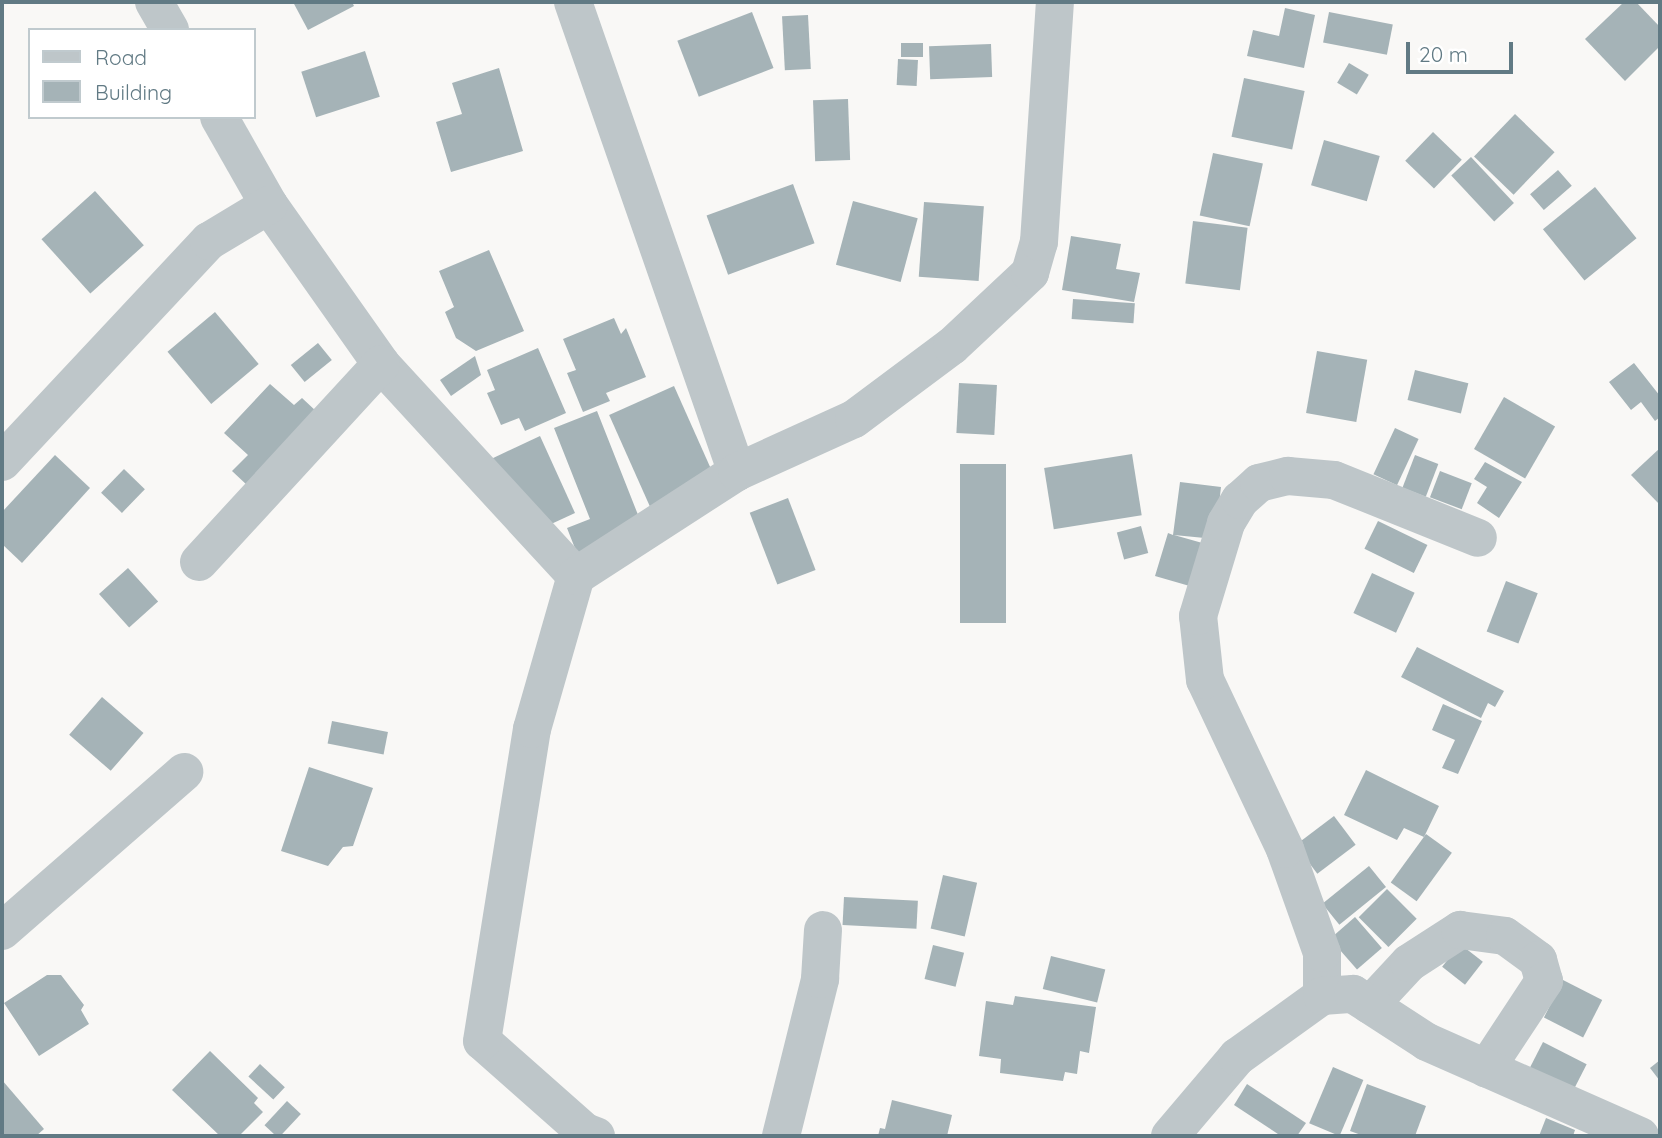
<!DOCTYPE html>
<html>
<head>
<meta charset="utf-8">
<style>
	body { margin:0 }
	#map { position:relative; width:1662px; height:1138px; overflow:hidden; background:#f9f8f6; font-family:Quicksand,sans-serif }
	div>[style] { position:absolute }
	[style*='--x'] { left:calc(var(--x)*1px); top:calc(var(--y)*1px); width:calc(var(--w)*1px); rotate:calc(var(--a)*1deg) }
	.building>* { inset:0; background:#a5b3b7; transform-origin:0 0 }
	.minor>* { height:38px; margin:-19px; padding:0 19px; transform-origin:19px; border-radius:19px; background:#bec6c9 }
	span { translate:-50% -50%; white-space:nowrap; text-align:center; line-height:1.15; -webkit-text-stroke:7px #fff; paint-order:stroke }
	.frame { position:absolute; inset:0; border:4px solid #617a84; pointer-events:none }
	.legend { position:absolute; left:28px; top:28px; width:228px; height:91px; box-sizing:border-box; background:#fff; border:2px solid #c0cace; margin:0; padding:9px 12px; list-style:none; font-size:21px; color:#617a84 }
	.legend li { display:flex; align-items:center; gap:14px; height:35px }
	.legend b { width:35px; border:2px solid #c0cace }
	.scale { position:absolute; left:1406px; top:42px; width:107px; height:32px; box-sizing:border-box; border:4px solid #617a84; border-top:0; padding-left:9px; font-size:21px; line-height:24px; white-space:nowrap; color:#617a84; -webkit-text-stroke:5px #fff; paint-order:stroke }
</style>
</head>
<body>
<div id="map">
	<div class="building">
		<i style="clip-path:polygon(293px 2px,352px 2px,354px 6px,308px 30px)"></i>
		<i style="clip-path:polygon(1624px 2px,1636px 2px,1660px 27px,1660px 46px,1625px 81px,1585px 39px)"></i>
		<i style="clip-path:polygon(1285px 8px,1315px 15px,1304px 68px,1247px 56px,1253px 30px,1279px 36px)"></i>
		<i style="left:752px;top:12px;width:60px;height:80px;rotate:69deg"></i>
		<i style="left:1329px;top:12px;width:65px;height:31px;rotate:11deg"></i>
		<i style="left:808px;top:15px;width:54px;height:26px;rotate:87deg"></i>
		<i style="left:901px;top:43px;width:22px;height:14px"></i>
		<i style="left:991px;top:44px;width:33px;height:62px;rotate:88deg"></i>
		<i style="left:365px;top:51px;width:48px;height:67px;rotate:72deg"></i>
		<i style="left:898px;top:59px;width:20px;height:26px;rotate:3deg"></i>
		<i style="left:1349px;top:63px;width:23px;height:23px;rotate:31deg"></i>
		<i style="clip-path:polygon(499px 68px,523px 151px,451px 172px,436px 122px,462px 114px,452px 83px)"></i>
		<i style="left:1244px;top:78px;width:62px;height:60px;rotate:12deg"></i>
		<i style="left:848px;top:99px;width:61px;height:35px;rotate:88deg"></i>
		<i style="left:1515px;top:114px;width:55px;height:59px;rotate:44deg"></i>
		<i style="left:1433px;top:132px;width:40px;height:40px;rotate:44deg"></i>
		<i style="left:1324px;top:140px;width:58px;height:47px;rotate:16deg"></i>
		<i style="left:1213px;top:153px;width:51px;height:64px;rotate:12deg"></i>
		<i style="left:1471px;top:157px;width:63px;height:27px;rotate:47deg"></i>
		<i style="left:1558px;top:170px;width:21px;height:37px;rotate:49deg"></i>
		<i style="left:793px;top:184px;width:63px;height:92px;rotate:70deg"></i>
		<i style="left:1595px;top:187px;width:66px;height:67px;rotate:51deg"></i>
		<i style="left:95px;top:191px;width:73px;height:72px;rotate:48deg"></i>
		<i style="left:853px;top:201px;width:67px;height:66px;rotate:15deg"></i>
		<i style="left:924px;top:202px;width:60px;height:75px;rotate:4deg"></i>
		<i style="left:1193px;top:221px;width:55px;height:63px;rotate:7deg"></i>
		<i style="clip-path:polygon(1071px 236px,1121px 244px,1116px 269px,1140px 273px,1134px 302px,1062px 290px)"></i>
		<i style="clip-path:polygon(489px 250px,524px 331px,476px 351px,456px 338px,445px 312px,454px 307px,439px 271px)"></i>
		<i style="left:1073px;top:299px;width:62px;height:20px;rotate:4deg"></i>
		<i style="left:215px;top:312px;width:68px;height:62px;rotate:50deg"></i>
		<i style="clip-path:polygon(614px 318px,621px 334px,626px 328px,646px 377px,606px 393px,610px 401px,583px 412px,567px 373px,576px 370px,563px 339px)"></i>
		<i style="left:318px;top:343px;width:22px;height:35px;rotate:51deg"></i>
		<i style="clip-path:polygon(538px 348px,566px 413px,525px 431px,519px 418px,501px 425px,487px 393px,495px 390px,487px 370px)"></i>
		<i style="left:1317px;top:351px;width:51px;height:63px;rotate:10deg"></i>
		<i style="clip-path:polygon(475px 356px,481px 375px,451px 396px,440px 380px)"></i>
		<i style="clip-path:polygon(1634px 363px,1660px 396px,1660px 417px,1655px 421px,1641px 402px,1631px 410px,1609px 382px)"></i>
		<i style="left:1415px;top:370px;width:55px;height:31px;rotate:14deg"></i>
		<i style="left:959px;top:383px;width:38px;height:50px;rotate:3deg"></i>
		<i style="clip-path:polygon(270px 384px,294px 405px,302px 398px,317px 412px,248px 486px,232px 471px,248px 455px,224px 433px)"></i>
		<i style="left:674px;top:386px;width:100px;height:71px;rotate:66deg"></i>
		<i style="left:1504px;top:397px;width:59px;height:60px;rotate:30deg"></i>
		<i style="clip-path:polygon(597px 411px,644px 530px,578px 556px,567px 528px,590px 519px,554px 428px)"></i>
		<i style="left:1395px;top:428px;width:26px;height:51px;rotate:25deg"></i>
		<i style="clip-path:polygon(540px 436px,575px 513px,549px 525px,489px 460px)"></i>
		<i style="clip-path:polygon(1660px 448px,1660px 505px,1631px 475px)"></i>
		<i style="left:1132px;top:454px;width:62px;height:89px;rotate:81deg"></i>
		<i style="clip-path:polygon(55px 455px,90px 488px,22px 563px,2px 544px,2px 512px)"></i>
		<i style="left:1415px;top:455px;width:25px;height:35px;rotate:21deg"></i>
		<i style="clip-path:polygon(1485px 462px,1522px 482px,1499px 518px,1477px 503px,1487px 487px,1474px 479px)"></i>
		<i style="left:960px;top:464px;width:46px;height:159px"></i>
		<i style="left:124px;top:469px;width:29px;height:33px;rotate:44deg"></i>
		<i style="left:1440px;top:471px;width:34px;height:28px;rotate:21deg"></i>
		<i style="clip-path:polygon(1180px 482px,1221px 487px,1215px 539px,1174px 535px,1213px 546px,1200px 589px,1155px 576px,1168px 533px,1173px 535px)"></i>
		<i style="left:788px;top:498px;width:77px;height:41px;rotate:69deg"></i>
		<i style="left:1378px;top:521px;width:55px;height:31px;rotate:26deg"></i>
		<i style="left:1141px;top:526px;width:28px;height:25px;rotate:75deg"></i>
		<i style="left:128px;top:568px;width:45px;height:39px;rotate:48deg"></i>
		<i style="left:1372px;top:573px;width:47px;height:44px;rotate:25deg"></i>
		<i style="left:1506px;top:581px;width:34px;height:54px;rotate:21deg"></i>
		<i style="clip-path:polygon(1417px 647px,1504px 691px,1495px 707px,1488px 703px,1481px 718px,1401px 677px)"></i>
		<i style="left:102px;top:697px;width:55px;height:50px;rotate:41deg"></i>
		<i style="clip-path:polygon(1443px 704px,1482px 721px,1458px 774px,1442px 768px,1455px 740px,1432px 730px)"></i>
		<i style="left:332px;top:721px;width:57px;height:23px;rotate:11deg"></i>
		<i style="clip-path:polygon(309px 767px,373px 788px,353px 846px,343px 847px,328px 866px,281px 851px)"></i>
		<i style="clip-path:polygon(1366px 770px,1439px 806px,1424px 837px,1404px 828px,1397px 840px,1344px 815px)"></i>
		<i style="left:1334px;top:816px;width:36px;height:48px;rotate:53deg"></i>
		<i style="left:1426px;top:834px;width:32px;height:60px;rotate:36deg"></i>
		<i style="left:1369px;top:866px;width:27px;height:60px;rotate:51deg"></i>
		<i style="left:943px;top:875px;width:35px;height:55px;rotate:13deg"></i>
		<i style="left:1387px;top:889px;width:42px;height:40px;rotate:45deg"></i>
		<i style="left:844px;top:897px;width:74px;height:28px;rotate:3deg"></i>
		<i style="left:1355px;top:917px;width:41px;height:33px;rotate:49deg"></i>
		<i style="left:1460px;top:944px;width:29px;height:29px;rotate:38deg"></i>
		<i style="left:933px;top:945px;width:32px;height:35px;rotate:14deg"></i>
		<i style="left:1051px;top:956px;width:56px;height:34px;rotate:14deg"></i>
		<i style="clip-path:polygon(47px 975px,61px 975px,84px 1005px,81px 1010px,89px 1024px,39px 1056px,4px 1003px)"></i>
		<i style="left:1563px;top:980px;width:44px;height:42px;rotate:27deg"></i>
		<i style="clip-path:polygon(1015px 996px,1096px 1007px,1089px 1053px,1080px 1051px,1077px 1074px,1065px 1072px,1063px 1081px,1000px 1073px,1001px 1059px,979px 1056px,986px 1001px,1013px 1005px)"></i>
		<i style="left:1543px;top:1042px;width:49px;height:34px;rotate:27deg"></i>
		<i style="clip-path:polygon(210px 1051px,258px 1098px,254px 1103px,263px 1112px,239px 1136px,220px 1136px,172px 1090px)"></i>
		<i style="clip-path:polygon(1660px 1060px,1660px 1081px,1650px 1068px)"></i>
		<i style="left:260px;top:1064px;width:34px;height:17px;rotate:43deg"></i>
		<i style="left:1333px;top:1067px;width:33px;height:61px;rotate:23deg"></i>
		<i style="clip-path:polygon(2px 1080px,44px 1129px,36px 1136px,2px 1136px)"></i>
		<i style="clip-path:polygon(1247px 1084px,1306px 1123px,1297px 1136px,1281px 1136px,1234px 1105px)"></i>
		<i style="clip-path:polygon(1367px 1084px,1426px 1106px,1415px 1136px,1364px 1136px,1350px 1131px)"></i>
		<i style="clip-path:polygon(892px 1100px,952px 1115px,947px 1136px,878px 1136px,880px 1128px,885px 1129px)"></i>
		<i style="left:287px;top:1101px;width:19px;height:33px;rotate:43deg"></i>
		<i style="clip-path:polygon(1546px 1118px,1575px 1130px,1573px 1136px,1539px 1136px)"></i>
	</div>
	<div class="minor">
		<i style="--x:154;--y:2;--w:32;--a:60"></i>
		<i style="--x:573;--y:2;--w:498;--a:70.8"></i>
		<i style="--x:219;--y:117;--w:101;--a:60.4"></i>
		<i style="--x:269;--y:205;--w:194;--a:54.8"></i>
		<i style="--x:381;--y:364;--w:288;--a:47.4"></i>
		<i style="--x:2;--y:462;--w:303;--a:-46.9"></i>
		<i style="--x:209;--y:241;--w:70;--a:-31"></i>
		<i style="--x:199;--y:562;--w:269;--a:-47.4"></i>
		<i style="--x:2;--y:931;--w:242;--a:-41.1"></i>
		<i style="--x:1322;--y:996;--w:43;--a:-90"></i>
		<i style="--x:1322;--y:953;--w:110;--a:-109.6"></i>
		<i style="--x:1285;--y:849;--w:187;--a:-115.3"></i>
		<i style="--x:1205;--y:680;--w:64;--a:-96.2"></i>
		<i style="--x:1198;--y:616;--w:97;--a:-73.2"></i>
		<i style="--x:1226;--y:523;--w:27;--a:-59"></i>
		<i style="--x:1240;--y:500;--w:25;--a:-42"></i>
		<i style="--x:1259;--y:483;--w:30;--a:-14"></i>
		<i style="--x:1288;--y:476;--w:46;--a:5"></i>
		<i style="--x:1334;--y:480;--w:155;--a:21.9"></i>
		<i style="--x:1370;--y:1005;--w:57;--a:-47.1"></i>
		<i style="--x:1409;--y:963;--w:61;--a:-32.9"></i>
		<i style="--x:1460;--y:930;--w:45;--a:7.6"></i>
		<i style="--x:1505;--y:936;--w:41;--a:36"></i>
		<i style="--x:1538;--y:960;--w:22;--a:74"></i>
		<i style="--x:1544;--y:981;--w:105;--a:123.4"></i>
		<i style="--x:596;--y:1136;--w:12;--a:-160"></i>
		<i style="--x:585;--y:1132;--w:137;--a:-138.5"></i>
		<i style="--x:482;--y:1041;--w:316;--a:-80.9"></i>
		<i style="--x:532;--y:729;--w:159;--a:-74"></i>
		<i style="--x:576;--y:576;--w:192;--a:-32.9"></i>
		<i style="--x:737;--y:472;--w:128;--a:-24.4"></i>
		<i style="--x:854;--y:419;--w:122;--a:-36.7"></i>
		<i style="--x:952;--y:346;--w:107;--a:-43.1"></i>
		<i style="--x:1030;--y:273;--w:32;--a:-74"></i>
		<i style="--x:1039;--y:242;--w:241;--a:-86.2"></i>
		<i style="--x:781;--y:1136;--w:162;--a:-76"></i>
		<i style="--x:820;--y:979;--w:49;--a:-86.5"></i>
		<i style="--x:1170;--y:1136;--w:104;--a:-49.7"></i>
		<i style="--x:1237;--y:1057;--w:105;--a:-35.7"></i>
		<i style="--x:1322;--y:996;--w:31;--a:-4"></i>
		<i style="--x:1353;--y:994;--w:88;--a:33"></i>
		<i style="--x:1427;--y:1042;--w:233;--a:23.8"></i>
	</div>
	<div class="frame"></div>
	<ul class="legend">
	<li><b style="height:9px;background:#bec6c9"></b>Road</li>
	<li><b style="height:19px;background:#a5b3b7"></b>Building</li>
	</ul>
	<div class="scale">20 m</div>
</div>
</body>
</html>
